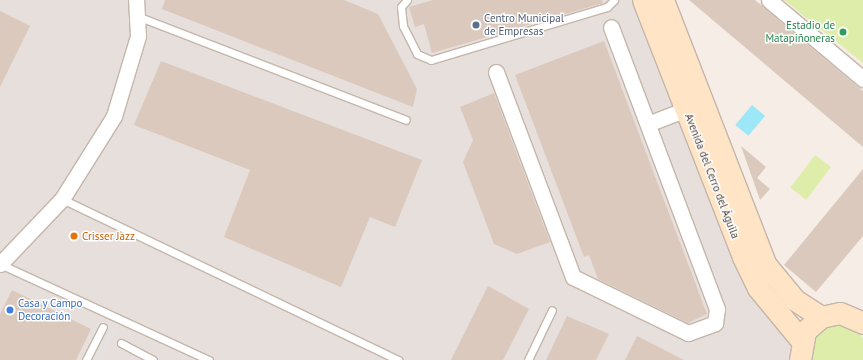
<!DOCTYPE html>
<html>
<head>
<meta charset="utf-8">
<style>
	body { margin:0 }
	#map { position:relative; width:863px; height:360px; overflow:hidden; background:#f5ede6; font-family:"PT Sans",sans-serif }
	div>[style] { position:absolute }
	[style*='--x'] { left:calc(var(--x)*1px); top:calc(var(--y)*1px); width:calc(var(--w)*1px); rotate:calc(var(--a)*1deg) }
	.industrial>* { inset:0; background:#e7dfdb }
	.green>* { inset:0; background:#deeeaa; transform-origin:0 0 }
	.parking>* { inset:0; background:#e5e1df }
	.water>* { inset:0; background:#9ce7f8; transform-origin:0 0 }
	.building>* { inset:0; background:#dbc9bd }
	.roads { filter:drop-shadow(1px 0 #c4b6aa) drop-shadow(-1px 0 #c4b6aa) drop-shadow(0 1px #c4b6aa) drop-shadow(0 -1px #c4b6aa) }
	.lane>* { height:7px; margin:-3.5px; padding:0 3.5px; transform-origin:3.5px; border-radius:3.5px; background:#fff }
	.street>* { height:15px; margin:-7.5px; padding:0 7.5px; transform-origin:7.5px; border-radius:7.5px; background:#fff }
	.secondary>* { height:21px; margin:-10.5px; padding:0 10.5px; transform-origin:10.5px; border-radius:10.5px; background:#ffe5c6 }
	.dots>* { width:11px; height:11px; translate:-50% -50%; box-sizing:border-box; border:2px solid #fff; border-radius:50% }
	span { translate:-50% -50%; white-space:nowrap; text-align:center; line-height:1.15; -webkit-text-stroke:3px #fff; paint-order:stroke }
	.service-label { font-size:11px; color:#4e5e75 }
	.left { translate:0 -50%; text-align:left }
	.leisure-label { font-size:11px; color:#27864d }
	.right { translate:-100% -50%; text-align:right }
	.street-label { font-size:11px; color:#493c34 }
	.food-label { font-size:11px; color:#c56008 }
	.shop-label { font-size:11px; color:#366cbe }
</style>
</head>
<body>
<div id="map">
	<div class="industrial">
		<i style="clip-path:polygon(0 0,643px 0,784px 316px,800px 360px,0 360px)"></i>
	</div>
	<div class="green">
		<i style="clip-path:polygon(784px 0,863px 0,863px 63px)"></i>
		<i style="left:815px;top:155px;width:20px;height:41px;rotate:37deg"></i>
		<i style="clip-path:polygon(836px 323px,852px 327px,860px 334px,863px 339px,863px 360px,812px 360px,814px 337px,819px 330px)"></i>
	</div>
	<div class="parking">
		<i style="clip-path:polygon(98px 322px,117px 331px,102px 360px,79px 360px)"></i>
	</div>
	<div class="water">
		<i style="left:752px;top:105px;width:17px;height:26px;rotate:40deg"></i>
	</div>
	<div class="building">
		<i style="clip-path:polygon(165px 0,344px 0,378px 14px,417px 89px,413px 107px,162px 9px)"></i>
		<i style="clip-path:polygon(433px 0,602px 0,603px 3px,432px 53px,424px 24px,415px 27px,409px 7px)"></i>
		<i style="clip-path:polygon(689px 0,755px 0,863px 91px,863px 147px)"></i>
		<i style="clip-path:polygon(0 11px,30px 26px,0 87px)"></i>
		<i style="clip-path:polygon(604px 41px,707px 314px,688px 323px,598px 279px,589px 255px,584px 257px,515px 75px)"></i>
		<i style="clip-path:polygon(161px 61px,422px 160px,395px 227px,370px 217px,341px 287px,224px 237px,250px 170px,134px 125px)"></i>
		<i style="clip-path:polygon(494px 93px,550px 242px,517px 254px,494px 244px,463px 162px,473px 140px,460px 107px)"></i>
		<i style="clip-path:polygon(741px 146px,766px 167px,757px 178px,770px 189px,760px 200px)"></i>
		<i style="clip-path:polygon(863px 169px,863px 236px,816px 292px,784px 265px)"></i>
		<i style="clip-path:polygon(488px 286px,529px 309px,503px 360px,451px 360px)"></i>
		<i style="clip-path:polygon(12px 290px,91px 329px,76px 360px,0 360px,0 314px)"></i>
		<i style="clip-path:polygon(567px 316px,609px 334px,596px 360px,546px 360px)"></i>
		<i style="clip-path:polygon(637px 336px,684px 360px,625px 360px)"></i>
	</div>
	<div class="roads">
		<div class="lane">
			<i style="--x:407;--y:0;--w:9;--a:131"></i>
			<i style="--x:401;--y:7;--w:19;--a:84"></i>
			<i style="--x:403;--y:26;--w:31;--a:63"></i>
			<i style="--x:417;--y:54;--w:15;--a:23"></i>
			<i style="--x:431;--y:60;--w:184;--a:-16.8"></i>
			<i style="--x:607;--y:7;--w:10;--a:-45"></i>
			<i style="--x:137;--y:16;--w:288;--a:21.1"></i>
			<i style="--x:62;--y:199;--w:373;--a:25.6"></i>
			<i style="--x:0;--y:264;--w:230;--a:24.7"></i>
			<i style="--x:121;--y:343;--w:36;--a:28"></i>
			<i style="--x:86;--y:360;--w:37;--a:-63"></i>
			<i style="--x:528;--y:360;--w:55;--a:-64.4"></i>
		</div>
		<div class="street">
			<i style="--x:769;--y:0;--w:123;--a:40"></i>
			<i style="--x:496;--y:72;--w:219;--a:69.4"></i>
			<i style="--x:573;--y:277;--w:128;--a:26"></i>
			<i style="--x:688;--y:333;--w:29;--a:-20"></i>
			<i style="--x:715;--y:323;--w:14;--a:-82"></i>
			<i style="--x:717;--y:309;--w:301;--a:-110.6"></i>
			<i style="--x:650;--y:123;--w:40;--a:-21"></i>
			<i style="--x:0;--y:264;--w:90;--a:-46.4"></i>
			<i style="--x:62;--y:199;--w:98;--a:-57.9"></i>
			<i style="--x:114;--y:116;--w:84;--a:-73.3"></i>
			<i style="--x:138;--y:36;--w:36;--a:-93"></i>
		</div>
		<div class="secondary">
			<i style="--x:643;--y:0;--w:276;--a:68.7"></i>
			<i style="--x:743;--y:257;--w:34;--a:64"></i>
			<i style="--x:758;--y:288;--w:67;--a:50.4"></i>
			<i style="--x:663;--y:0;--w:284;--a:68.8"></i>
			<i style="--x:766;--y:265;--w:45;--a:50.4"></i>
			<i style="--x:795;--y:300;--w:31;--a:33"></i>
			<i style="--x:800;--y:360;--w:29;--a:-80"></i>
			<i style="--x:805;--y:331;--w:21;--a:-41"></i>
			<i style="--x:821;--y:317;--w:19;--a:-12"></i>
			<i style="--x:840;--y:313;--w:25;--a:23"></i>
		</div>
	</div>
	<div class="dots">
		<i style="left:476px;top:25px;background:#5c6f8a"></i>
		<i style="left:843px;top:32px;background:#2e9e5b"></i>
		<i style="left:74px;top:236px;background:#e8710a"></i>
		<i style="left:10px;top:310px;background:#3f7fe0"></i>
	</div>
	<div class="service-label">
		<span class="left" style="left:484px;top:25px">Centro Municipal<br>de Empresas</span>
	</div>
	<div class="leisure-label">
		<span class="right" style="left:835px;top:32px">Estadio de<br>Matapiñoneras</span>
	</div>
	<div class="street-label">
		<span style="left:712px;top:176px;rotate:69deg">Avenida del Cerro del Águila</span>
	</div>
	<div class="food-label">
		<span class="left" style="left:82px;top:236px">Crisser Jazz</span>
	</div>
	<div class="shop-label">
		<span class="left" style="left:18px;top:310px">Casa y Campo<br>Decoración</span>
	</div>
</div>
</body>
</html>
